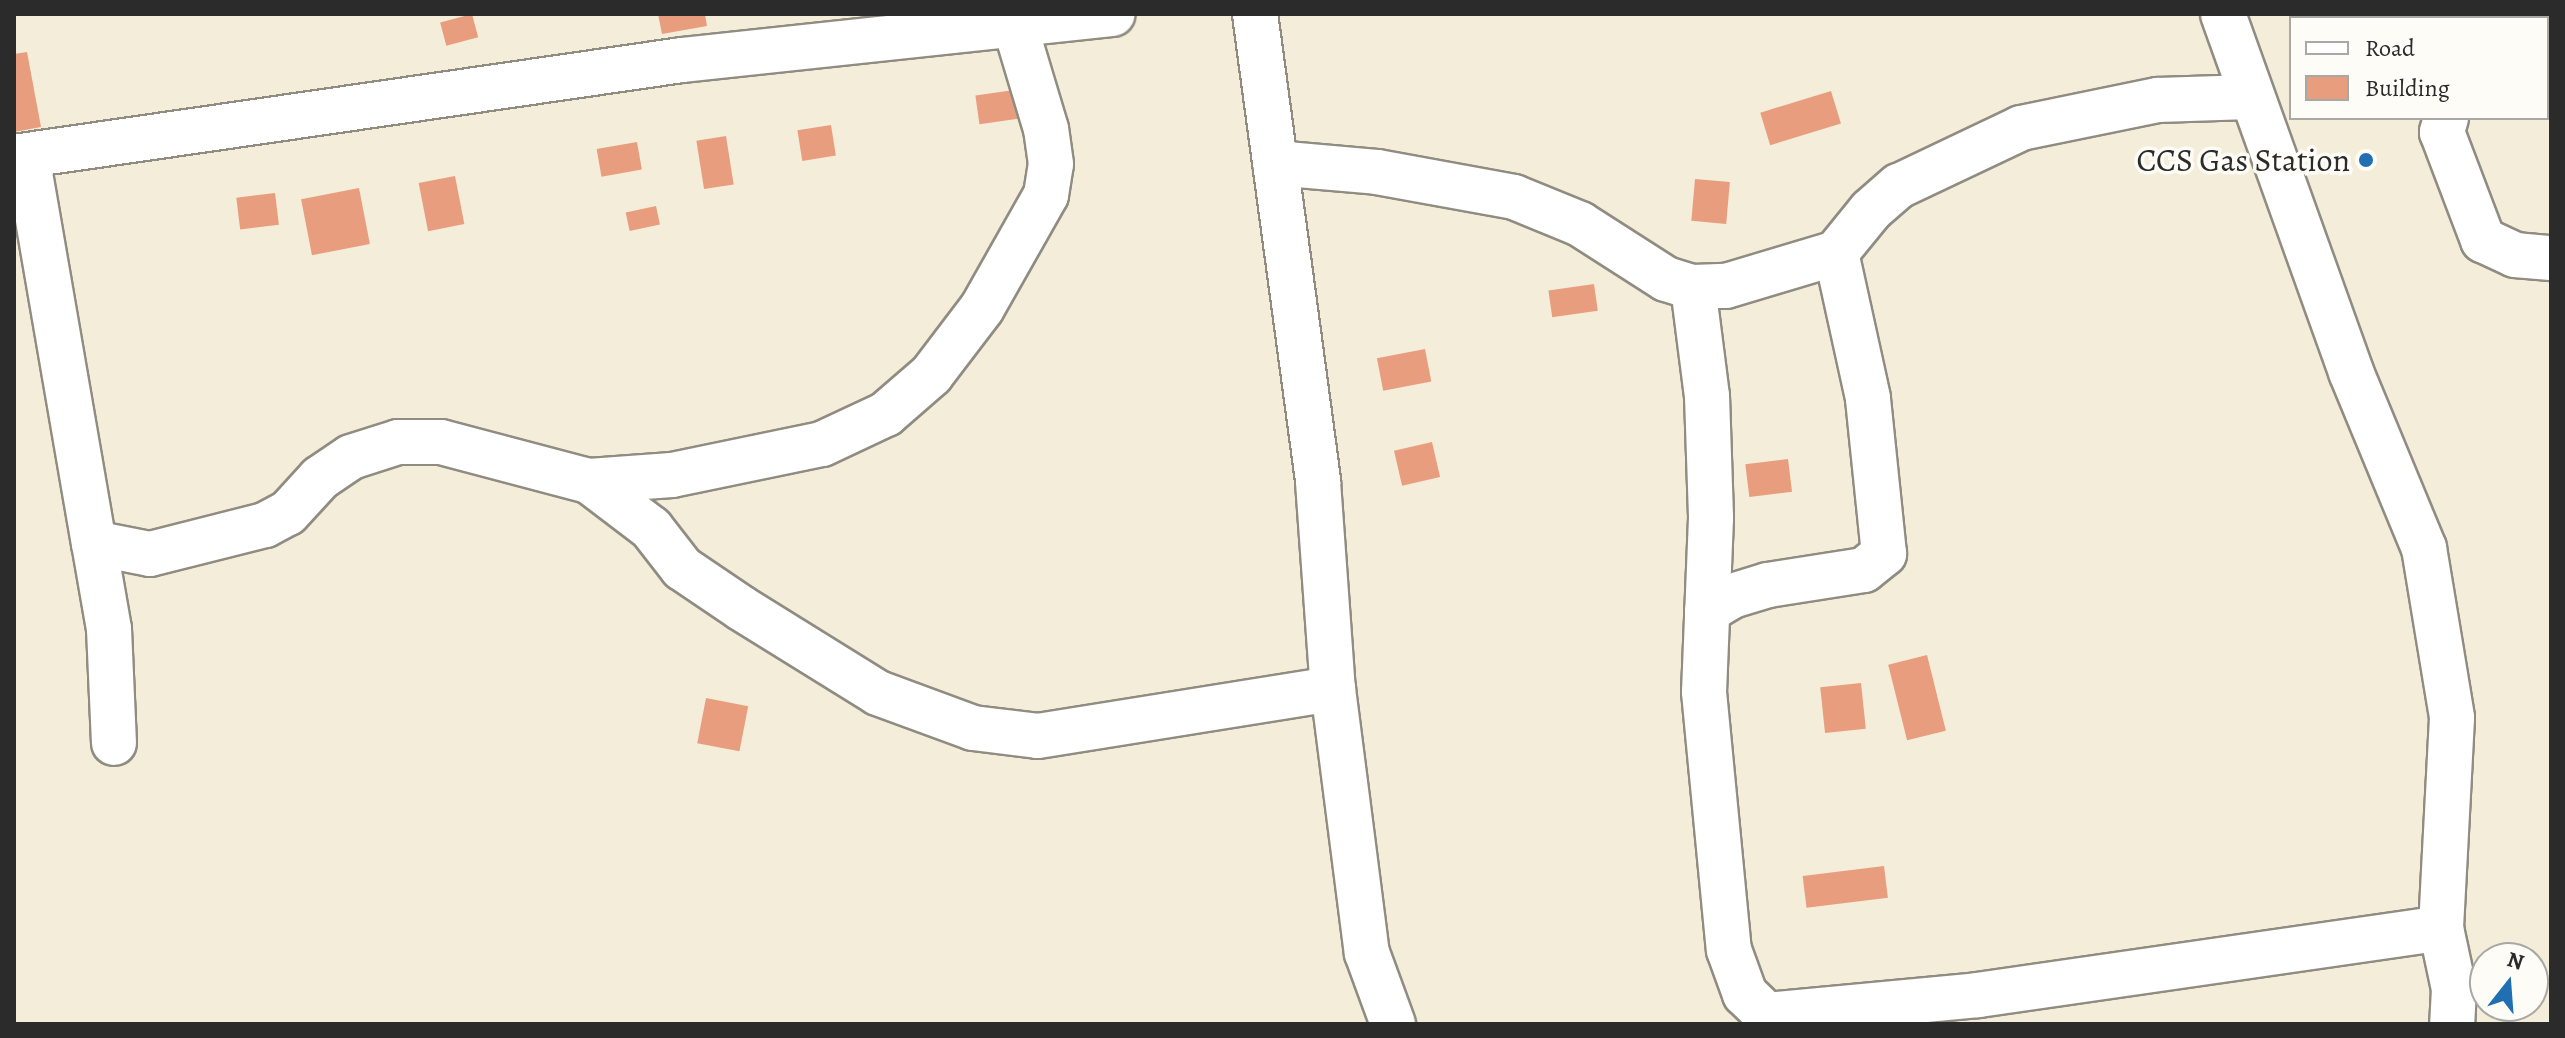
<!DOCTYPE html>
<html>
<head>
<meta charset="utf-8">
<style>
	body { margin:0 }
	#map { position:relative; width:2565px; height:1038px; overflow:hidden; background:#f4edd9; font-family:Alegreya,serif }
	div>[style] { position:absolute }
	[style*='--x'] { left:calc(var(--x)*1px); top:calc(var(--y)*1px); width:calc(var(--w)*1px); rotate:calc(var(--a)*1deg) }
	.building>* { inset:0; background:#e89e7e; transform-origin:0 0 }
	.roads { filter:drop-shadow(2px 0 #908c82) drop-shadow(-2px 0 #908c82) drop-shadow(0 2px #908c82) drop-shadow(0 -2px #908c82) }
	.minor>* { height:44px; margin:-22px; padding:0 22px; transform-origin:22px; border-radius:22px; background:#fff }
	.dots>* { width:22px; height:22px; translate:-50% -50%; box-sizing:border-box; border:4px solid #fdfcf7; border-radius:50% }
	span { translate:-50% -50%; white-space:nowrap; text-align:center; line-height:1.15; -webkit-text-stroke:7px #fdfcf7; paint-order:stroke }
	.poi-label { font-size:32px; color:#2b2b2b }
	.right { translate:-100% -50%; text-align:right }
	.frame { position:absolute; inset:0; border:16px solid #2b2b2b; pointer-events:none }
	.legend { position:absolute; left:2289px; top:16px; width:260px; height:104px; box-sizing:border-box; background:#fdfcf7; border:2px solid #a9a8a5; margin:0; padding:10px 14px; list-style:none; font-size:24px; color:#2b2b2b }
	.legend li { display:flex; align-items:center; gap:16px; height:40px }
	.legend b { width:40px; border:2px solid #a9a8a5 }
	.north { position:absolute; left:2469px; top:942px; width:80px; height:80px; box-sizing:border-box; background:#fdfcf7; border:2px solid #a9a8a5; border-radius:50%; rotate:17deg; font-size:22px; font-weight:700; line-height:32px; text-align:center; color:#2b2b2b }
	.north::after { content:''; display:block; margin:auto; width:28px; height:36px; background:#1f6fb2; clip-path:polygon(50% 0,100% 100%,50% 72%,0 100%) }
</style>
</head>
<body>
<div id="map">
	<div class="building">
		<i style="left:472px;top:14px;width:24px;height:33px;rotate:75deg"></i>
		<i style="clip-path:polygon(658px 14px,705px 14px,707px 26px,662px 34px)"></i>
		<i style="clip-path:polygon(27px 52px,41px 127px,14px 132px,14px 54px)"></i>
		<i style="left:1014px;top:90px;width:29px;height:39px;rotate:82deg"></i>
		<i style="left:1831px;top:91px;width:34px;height:74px;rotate:73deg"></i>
		<i style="left:831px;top:125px;width:31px;height:34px;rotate:81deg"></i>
		<i style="left:726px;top:136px;width:49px;height:30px;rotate:81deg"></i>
		<i style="left:637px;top:142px;width:28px;height:41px;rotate:80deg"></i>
		<i style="left:455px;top:176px;width:49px;height:37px;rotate:79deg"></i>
		<i style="left:1695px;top:179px;width:35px;height:42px;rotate:5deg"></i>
		<i style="left:359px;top:188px;width:57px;height:59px;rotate:79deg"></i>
		<i style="left:275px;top:193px;width:32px;height:39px;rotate:83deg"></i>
		<i style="left:656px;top:206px;width:19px;height:31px;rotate:78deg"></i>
		<i style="left:1594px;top:284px;width:27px;height:46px;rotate:82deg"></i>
		<i style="left:1425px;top:349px;width:33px;height:49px;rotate:79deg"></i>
		<i style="left:1432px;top:442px;width:36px;height:39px;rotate:77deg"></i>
		<i style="left:1788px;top:459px;width:33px;height:43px;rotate:83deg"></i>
		<i style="left:1927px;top:655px;width:78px;height:40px;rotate:76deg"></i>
		<i style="left:1861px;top:683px;width:46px;height:41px;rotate:84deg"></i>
		<i style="left:706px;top:698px;width:43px;height:46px;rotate:11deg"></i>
		<i style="left:1884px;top:866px;width:32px;height:82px;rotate:83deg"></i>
	</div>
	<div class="roads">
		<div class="minor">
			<i style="--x:1255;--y:14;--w:472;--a:82.3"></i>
			<i style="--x:1318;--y:482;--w:208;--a:85.9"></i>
			<i style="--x:1333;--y:689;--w:266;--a:82.7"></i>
			<i style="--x:1367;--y:953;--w:76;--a:69.9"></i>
			<i style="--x:2223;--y:14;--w:380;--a:70.3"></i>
			<i style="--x:2351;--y:372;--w:191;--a:67.5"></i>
			<i style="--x:2424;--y:548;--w:172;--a:80.6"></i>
			<i style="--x:2452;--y:718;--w:210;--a:93"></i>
			<i style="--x:2441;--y:928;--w:62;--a:78"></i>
			<i style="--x:2454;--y:989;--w:35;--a:93"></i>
			<i style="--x:2519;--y:18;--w:5;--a:-53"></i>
			<i style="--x:2446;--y:118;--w:15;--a:106"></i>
			<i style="--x:2442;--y:132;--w:116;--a:69.2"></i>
			<i style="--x:2483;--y:240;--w:35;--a:25"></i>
			<i style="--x:2515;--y:255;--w:36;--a:5"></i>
			<i style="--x:27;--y:156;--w:393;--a:80.2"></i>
			<i style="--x:94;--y:543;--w:57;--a:11.1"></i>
			<i style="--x:150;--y:554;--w:119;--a:-14.2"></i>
			<i style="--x:265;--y:525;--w:26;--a:-28"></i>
			<i style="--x:288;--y:513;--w:47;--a:-47.6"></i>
			<i style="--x:320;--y:478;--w:37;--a:-34"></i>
			<i style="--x:351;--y:457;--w:49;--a:-17.7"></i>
			<i style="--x:398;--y:442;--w:43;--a:0"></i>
			<i style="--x:441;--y:442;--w:153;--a:14.8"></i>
			<i style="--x:589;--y:481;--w:78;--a:37.2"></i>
			<i style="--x:651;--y:528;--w:51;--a:52.2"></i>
			<i style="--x:682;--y:568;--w:71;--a:34.1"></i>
			<i style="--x:741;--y:608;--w:161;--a:31.8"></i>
			<i style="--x:878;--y:693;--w:101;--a:20.2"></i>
			<i style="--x:973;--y:728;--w:65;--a:7"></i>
			<i style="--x:1038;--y:736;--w:299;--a:-9.1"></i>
			<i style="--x:14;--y:157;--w:675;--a:-8.26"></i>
			<i style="--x:682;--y:60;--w:433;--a:-6.1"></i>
			<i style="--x:1275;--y:163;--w:102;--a:5"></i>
			<i style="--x:1377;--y:172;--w:139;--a:10.3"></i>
			<i style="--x:1514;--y:197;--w:71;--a:22.2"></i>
			<i style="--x:1580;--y:224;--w:102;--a:32.6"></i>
			<i style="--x:1666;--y:279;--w:28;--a:17"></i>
			<i style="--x:1693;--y:287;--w:33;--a:-2"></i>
			<i style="--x:1726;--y:286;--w:115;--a:-16.7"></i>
			<i style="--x:1693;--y:287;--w:110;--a:82.7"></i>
			<i style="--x:1707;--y:396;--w:122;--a:88.1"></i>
			<i style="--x:1711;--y:518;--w:174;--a:92.3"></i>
			<i style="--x:1704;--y:692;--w:259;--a:84.5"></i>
			<i style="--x:1729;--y:950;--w:47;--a:70"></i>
			<i style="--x:1745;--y:994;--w:30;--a:44"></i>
			<i style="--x:1767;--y:1015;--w:212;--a:-5.4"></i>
			<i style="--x:1978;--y:995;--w:468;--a:-8.2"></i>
			<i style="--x:589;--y:481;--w:83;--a:-4.1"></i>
			<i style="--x:672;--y:475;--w:153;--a:-11.7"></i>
			<i style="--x:822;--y:444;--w:71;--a:-25.1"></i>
			<i style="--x:886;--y:414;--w:60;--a:-40.9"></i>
			<i style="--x:931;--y:375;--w:84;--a:-52.7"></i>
			<i style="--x:982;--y:308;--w:130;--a:-60.5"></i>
			<i style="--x:1046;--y:195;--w:31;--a:-81"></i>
			<i style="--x:1051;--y:164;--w:35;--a:-98"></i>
			<i style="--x:1046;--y:129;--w:112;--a:-106.7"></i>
			<i style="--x:94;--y:543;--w:87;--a:80.1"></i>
			<i style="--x:109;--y:629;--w:114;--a:87.5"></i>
			<i style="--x:1707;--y:611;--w:29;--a:-31"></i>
			<i style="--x:1732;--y:596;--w:38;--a:-17"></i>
			<i style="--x:1768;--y:585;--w:97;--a:-8.9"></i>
			<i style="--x:1864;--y:570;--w:26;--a:-39"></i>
			<i style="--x:1884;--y:554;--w:157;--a:-95.9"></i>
			<i style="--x:1868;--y:398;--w:148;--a:-102.4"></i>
			<i style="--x:1836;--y:253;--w:55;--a:-50.9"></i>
			<i style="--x:1871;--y:210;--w:37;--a:-41"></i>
			<i style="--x:1899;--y:186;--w:135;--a:-25.4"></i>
			<i style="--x:2021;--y:128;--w:140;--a:-11.6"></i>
			<i style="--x:2158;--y:100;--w:92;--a:-1.9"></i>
		</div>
	</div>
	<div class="dots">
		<i style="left:2366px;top:160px;background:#1f6fb2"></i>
	</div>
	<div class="poi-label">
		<span class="right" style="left:2350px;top:160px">CCS Gas Station</span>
	</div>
	<div class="frame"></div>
	<ul class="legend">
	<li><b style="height:10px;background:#fff"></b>Road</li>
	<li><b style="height:22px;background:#e89e7e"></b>Building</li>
	</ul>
	<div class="north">N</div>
</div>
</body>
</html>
